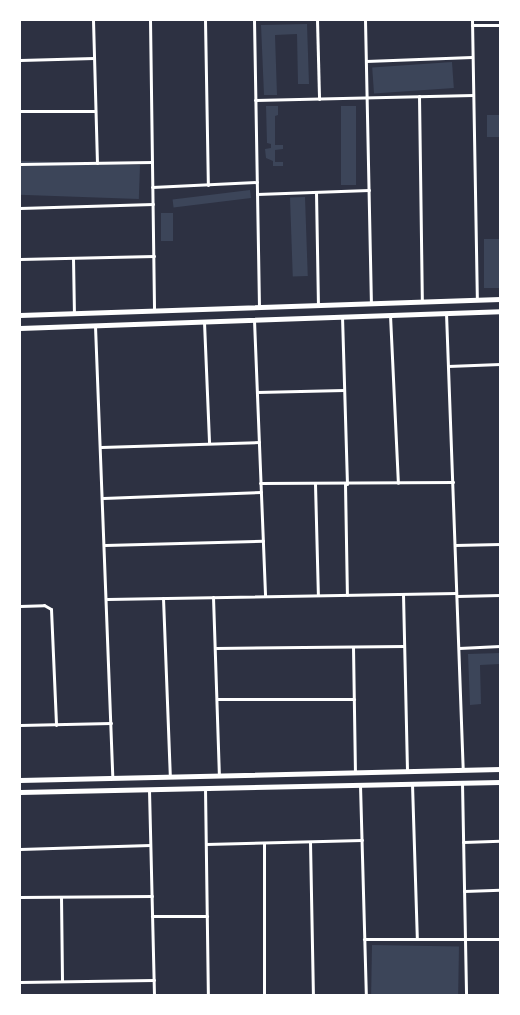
<!DOCTYPE html>
<html>
<head>
<meta charset="utf-8">
<style>
	body { margin:0 }
	#map { position:relative; width:520px; height:1015px; overflow:hidden; background:#2d3142; font-family:Overpass,sans-serif }
	div>[style] { position:absolute }
	[style*='--x'] { left:calc(var(--x)*1px); top:calc(var(--y)*1px); width:calc(var(--w)*1px); rotate:calc(var(--a)*1deg) }
	.green>* { inset:0; background:#3c4559; transform-origin:0 0 }
	.minor>* { height:3px; margin:-1.5px; padding:0 1.5px; transform-origin:1.5px; border-radius:1.5px; background:#fff }
	.tertiary>* { height:4.5px; margin:-2.25px; padding:0 2.25px; transform-origin:2.25px; border-radius:2.25px; background:#fff }
	span { translate:-50% -50%; white-space:nowrap; text-align:center; line-height:1.15; -webkit-text-stroke:4px #fff; paint-order:stroke }
	.frame { position:absolute; inset:0; border:21px solid #fff; pointer-events:none }
</style>
</head>
<body>
<div id="map">
	<div class="green">
		<i style="clip-path:polygon(307px 24px,309px 84px,298px 84px,297px 34px,275px 35px,277px 95px,264px 95px,261px 25px)"></i>
		<i style="left:452px;top:62px;width:26px;height:80px;rotate:86deg"></i>
		<i style="clip-path:polygon(266px 106px,278px 106px,278px 115px,275px 116px,275px 145px,283px 145px,283px 149px,275px 150px,275px 162px,283px 162px,283px 166px,273px 166px,273px 161px,266px 158px,265px 149px,271px 148px,271px 144px,267px 143px)"></i>
		<i style="left:341px;top:106px;width:15px;height:79px"></i>
		<i style="left:500px;top:115px;width:22px;height:13px;rotate:90deg"></i>
		<i style="left:140px;top:165px;width:34px;height:120px;rotate:92deg"></i>
		<i style="left:250px;top:190px;width:8px;height:78px;rotate:83deg"></i>
		<i style="left:305px;top:197px;width:79px;height:15px;rotate:88deg"></i>
		<i style="left:173px;top:213px;width:28px;height:12px;rotate:90deg"></i>
		<i style="left:484px;top:239px;width:16px;height:49px"></i>
		<i style="clip-path:polygon(500px 653px,500px 664px,480px 665px,481px 704px,470px 705px,468px 654px)"></i>
		<i style="left:372px;top:945px;width:87px;height:50px;rotate:1deg"></i>
	</div>
	<div class="minor">
		<i style="--x:93;--y:20;--w:143;--a:88.4"></i>
		<i style="--x:150;--y:20;--w:290;--a:89.2"></i>
		<i style="--x:205;--y:20;--w:165;--a:89"></i>
		<i style="--x:254;--y:20;--w:287;--a:89"></i>
		<i style="--x:317;--y:20;--w:79;--a:88.5"></i>
		<i style="--x:365;--y:20;--w:283;--a:88.8"></i>
		<i style="--x:472;--y:20;--w:280;--a:89"></i>
		<i style="--x:472;--y:25;--w:28;--a:0"></i>
		<i style="--x:20;--y:60;--w:74;--a:-1.5"></i>
		<i style="--x:366;--y:61;--w:106;--a:-2.2"></i>
		<i style="--x:419;--y:96;--w:206;--a:89.2"></i>
		<i style="--x:255;--y:100;--w:218;--a:-1.3"></i>
		<i style="--x:20;--y:111;--w:75;--a:0"></i>
		<i style="--x:20;--y:164;--w:132;--a:-0.9"></i>
		<i style="--x:152;--y:187;--w:105;--a:-2.7"></i>
		<i style="--x:316;--y:192;--w:113;--a:89"></i>
		<i style="--x:257;--y:194;--w:112;--a:-2"></i>
		<i style="--x:20;--y:208;--w:133;--a:-1.7"></i>
		<i style="--x:73;--y:258;--w:55;--a:89"></i>
		<i style="--x:20;--y:259;--w:134;--a:-1.3"></i>
		<i style="--x:446;--y:313;--w:457;--a:87.9"></i>
		<i style="--x:390;--y:315;--w:168;--a:87.3"></i>
		<i style="--x:342;--y:316;--w:168;--a:88.3"></i>
		<i style="--x:254;--y:320;--w:276;--a:87.7"></i>
		<i style="--x:204;--y:322;--w:121;--a:87.6"></i>
		<i style="--x:95;--y:326;--w:452;--a:87.8"></i>
		<i style="--x:448;--y:366;--w:52;--a:-2.2"></i>
		<i style="--x:257;--y:392;--w:87;--a:-1.3"></i>
		<i style="--x:101;--y:447;--w:158;--a:-1.8"></i>
		<i style="--x:260;--y:483;--w:193;--a:-0.3"></i>
		<i style="--x:315;--y:484;--w:111;--a:88.5"></i>
		<i style="--x:345;--y:484;--w:111;--a:89"></i>
		<i style="--x:103;--y:498;--w:158;--a:-2.2"></i>
		<i style="--x:105;--y:545;--w:158;--a:-1.5"></i>
		<i style="--x:455;--y:545;--w:45;--a:-1.3"></i>
		<i style="--x:403;--y:594;--w:177;--a:88.7"></i>
		<i style="--x:457;--y:596;--w:43;--a:-1.3"></i>
		<i style="--x:213;--y:597;--w:179;--a:88.1"></i>
		<i style="--x:163;--y:598;--w:179;--a:87.8"></i>
		<i style="--x:107;--y:599;--w:349;--a:-1"></i>
		<i style="--x:20;--y:606;--w:24;--a:-2"></i>
		<i style="--x:44;--y:605;--w:8;--a:30"></i>
		<i style="--x:51;--y:609;--w:116;--a:87.5"></i>
		<i style="--x:353;--y:647;--w:126;--a:89.1"></i>
		<i style="--x:216;--y:648;--w:188;--a:-0.6"></i>
		<i style="--x:459;--y:648;--w:41;--a:-2.8"></i>
		<i style="--x:217;--y:699;--w:137;--a:0"></i>
		<i style="--x:20;--y:725;--w:91;--a:-1.3"></i>
		<i style="--x:462;--y:783;--w:212;--a:88.9"></i>
		<i style="--x:412;--y:784;--w:155;--a:88.2"></i>
		<i style="--x:360;--y:785;--w:210;--a:88.4"></i>
		<i style="--x:205;--y:788;--w:207;--a:89.2"></i>
		<i style="--x:149;--y:790;--w:205;--a:88.6"></i>
		<i style="--x:310;--y:842;--w:153;--a:88.9"></i>
		<i style="--x:463;--y:842;--w:37;--a:-2"></i>
		<i style="--x:206;--y:844;--w:156;--a:-1.5"></i>
		<i style="--x:20;--y:849;--w:130;--a:-1.8"></i>
		<i style="--x:464;--y:891;--w:36;--a:-2"></i>
		<i style="--x:20;--y:897;--w:132;--a:-0.4"></i>
		<i style="--x:61;--y:897;--w:84;--a:89.3"></i>
		<i style="--x:152;--y:916;--w:55;--a:0"></i>
		<i style="--x:364;--y:939;--w:136;--a:0"></i>
		<i style="--x:20;--y:982;--w:134;--a:-0.9"></i>
		<i style="--x:264;--y:995;--w:152;--a:-90"></i>
	</div>
	<div class="tertiary">
		<i style="--x:20;--y:315;--w:480;--a:-1.9"></i>
		<i style="--x:20;--y:328;--w:480;--a:-2"></i>
		<i style="--x:20;--y:780;--w:480;--a:-1.3"></i>
		<i style="--x:20;--y:792;--w:480;--a:-1.2"></i>
	</div>
	<div class="frame"></div>
</div>
</body>
</html>
